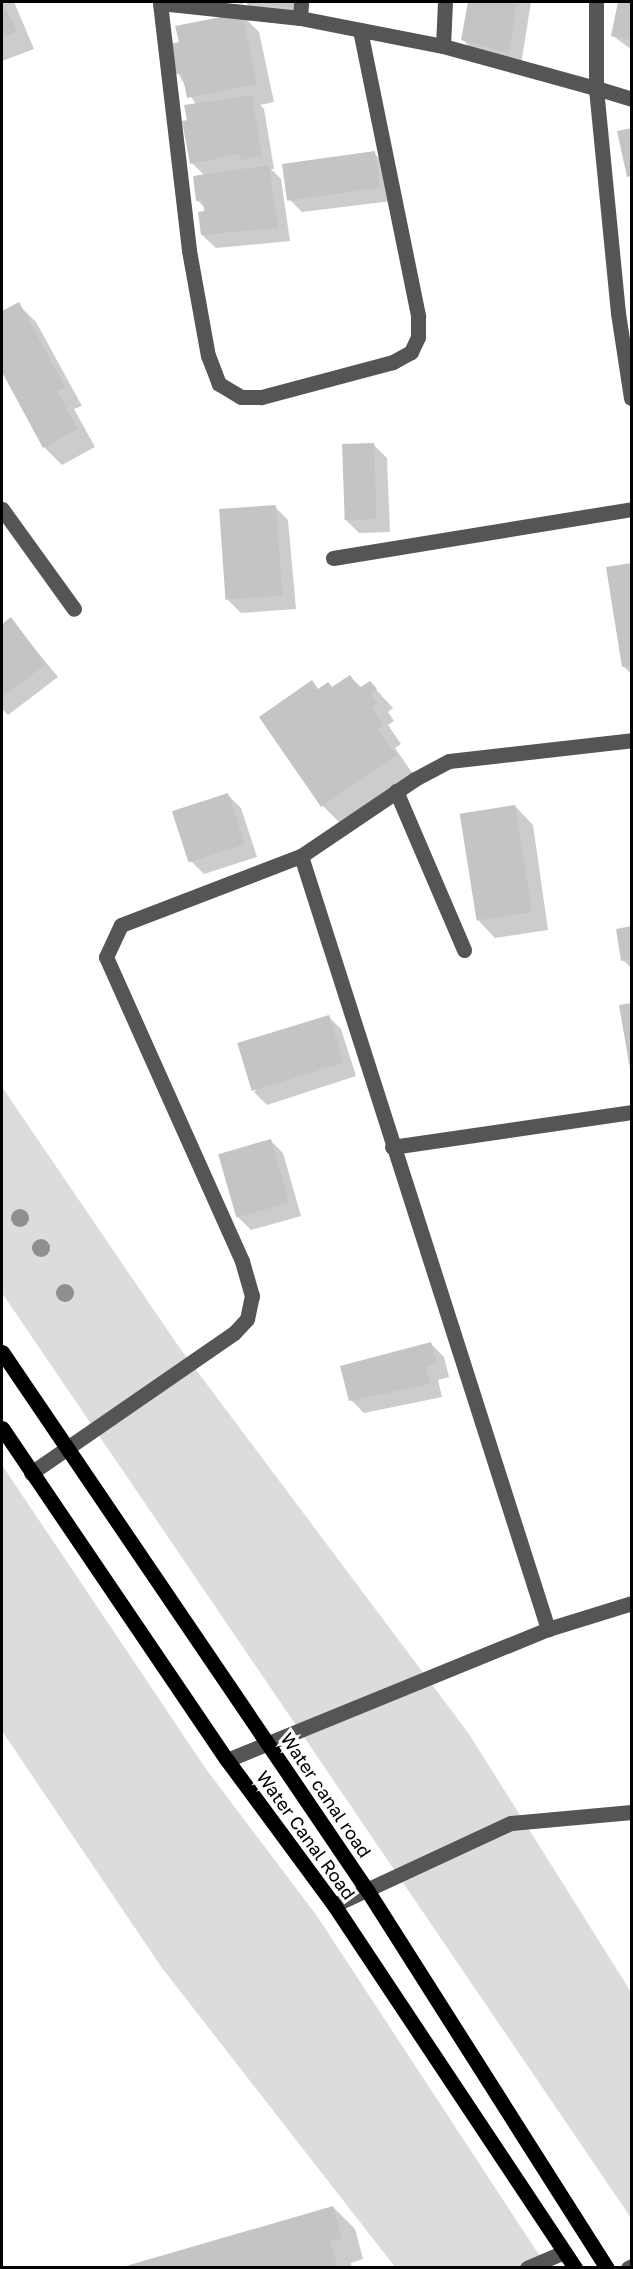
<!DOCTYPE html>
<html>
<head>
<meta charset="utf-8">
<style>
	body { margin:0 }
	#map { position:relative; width:633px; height:2269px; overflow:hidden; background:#fff; font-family:"Golos Text",sans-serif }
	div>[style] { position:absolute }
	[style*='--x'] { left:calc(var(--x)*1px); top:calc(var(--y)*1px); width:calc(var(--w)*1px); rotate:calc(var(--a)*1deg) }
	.green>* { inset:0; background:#dcdcdc }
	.shadow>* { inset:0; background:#0003 }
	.building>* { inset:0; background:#c4c4c4; transform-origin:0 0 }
	.minor>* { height:15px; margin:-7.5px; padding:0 7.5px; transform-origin:7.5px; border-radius:7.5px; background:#555 }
	.major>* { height:15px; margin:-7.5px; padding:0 7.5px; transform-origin:7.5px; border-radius:7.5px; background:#000 }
	.trees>* { width:18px; height:18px; margin:-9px; border-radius:50%; background:#8f8f8f }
	span { translate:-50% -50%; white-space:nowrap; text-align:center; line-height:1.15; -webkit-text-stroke:6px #fff; paint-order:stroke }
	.street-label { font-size:18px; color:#000 }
	.frame { position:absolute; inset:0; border:3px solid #000; pointer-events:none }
</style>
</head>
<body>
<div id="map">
	<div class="green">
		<i style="clip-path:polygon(2px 1087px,179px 1347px,469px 1734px,631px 1992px,631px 2218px,2px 1293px)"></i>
		<i style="clip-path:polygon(2px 1465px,206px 1769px,317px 1916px,547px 2267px,395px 2267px,162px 1968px,2px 1731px)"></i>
	</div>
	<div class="shadow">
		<i style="clip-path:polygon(2px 2px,14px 2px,34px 49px,2px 61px)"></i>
		<i style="clip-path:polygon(225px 2px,243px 2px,243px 4px)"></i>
		<i style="clip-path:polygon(245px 2px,307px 2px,305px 20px,257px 14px)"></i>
		<i style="clip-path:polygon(469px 2px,531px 2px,521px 65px,476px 53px,463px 40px)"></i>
		<i style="clip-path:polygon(620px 2px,632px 2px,632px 50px,613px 36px)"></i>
		<i style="clip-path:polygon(241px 14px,259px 32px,274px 102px,260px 105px,264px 109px,274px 169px,271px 169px,281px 179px,290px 241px,216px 248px,202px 235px,205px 208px,197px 200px,205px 176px,192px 163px,189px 121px,196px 105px,178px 73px,181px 43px)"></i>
		<i style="clip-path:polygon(374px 153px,387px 166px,392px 201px,302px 212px,289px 199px)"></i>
		<i style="clip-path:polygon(18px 304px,36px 322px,82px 406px,74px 409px,95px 447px,62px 465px,44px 447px,2px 369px,2px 313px)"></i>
		<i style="clip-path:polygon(374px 445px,387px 458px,390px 532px,359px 533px,346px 520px)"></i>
		<i style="clip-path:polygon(275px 507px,288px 520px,296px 609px,241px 613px,228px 600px)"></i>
		<i style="clip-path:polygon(632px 565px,632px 675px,624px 667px)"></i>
		<i style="clip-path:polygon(10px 619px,58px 677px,8px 715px,2px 709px,2px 626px)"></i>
		<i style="clip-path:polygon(350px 677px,362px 688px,370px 683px,393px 708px,388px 712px,394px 721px,388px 725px,401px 744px,395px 748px,413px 774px,341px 824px,323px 806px,311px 682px,319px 690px,333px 688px)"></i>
		<i style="clip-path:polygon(228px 795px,241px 808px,257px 857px,204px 874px,191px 861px)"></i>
		<i style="clip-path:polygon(515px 806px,533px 825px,548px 930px,495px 938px,477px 919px)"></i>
		<i style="clip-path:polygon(632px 927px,632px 969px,623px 960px)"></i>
		<i style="clip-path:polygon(328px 1016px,341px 1029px,356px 1076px,267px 1105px,254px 1092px)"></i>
		<i style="clip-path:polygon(270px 1140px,283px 1153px,301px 1216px,251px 1230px,238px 1217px)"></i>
		<i style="clip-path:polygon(431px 1344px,444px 1357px,449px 1377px,438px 1380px,442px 1397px,364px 1413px,351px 1400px)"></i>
		<i style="clip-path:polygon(333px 2207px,355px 2229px,363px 2259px,351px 2263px,352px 2268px,122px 2268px)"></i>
	</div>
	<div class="building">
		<i style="clip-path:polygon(2px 2px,17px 31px,2px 37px)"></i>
		<i style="clip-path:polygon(255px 2px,293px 2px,292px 8px)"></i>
		<i style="clip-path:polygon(468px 2px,517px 2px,509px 53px,461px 40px)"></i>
		<i style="clip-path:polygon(618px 2px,632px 2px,632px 40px,611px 36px)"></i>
		<i style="clip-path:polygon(242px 13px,257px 84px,187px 98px,182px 73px,176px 74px,170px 44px,179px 42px,175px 26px)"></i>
		<i style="clip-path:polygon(252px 95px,262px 156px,240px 160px,239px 154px,190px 164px,182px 121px,187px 120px,184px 105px)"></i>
		<i style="clip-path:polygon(632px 128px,632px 176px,627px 177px,617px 131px)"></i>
		<i style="left:375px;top:151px;width:37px;height:94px;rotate:82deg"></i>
		<i style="clip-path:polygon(269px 165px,278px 228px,201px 235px,198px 212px,204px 211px,203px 200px,196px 201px,193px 176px)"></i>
		<i style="clip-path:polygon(19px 302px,65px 387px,57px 391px,78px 429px,43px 448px,2px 372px,2px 311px)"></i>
		<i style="left:374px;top:443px;width:76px;height:32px;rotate:88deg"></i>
		<i style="left:276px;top:505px;width:91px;height:57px;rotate:86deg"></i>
		<i style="clip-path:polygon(632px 563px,632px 666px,622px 667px,606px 567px)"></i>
		<i style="clip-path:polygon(11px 617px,46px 664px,2px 697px,2px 624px)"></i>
		<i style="clip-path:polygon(350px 675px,359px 688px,370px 681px,377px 689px,371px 693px,377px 703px,371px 707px,384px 726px,378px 729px,396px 755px,321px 807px,259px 717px,312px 680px,318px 689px,328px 682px,332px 687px)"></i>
		<i style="left:228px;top:793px;width:54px;height:59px;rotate:72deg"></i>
		<i style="left:515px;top:805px;width:108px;height:56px;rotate:81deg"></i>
		<i style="clip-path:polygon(632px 926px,632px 959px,621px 961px,616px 929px)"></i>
		<i style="clip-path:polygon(632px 1003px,632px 1069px,630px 1069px,619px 1005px)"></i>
		<i style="left:329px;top:1015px;width:50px;height:96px;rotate:73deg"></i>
		<i style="left:271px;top:1139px;width:66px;height:55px;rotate:74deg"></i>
		<i style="clip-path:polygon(431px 1342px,437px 1364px,426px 1367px,430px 1384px,349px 1401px,340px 1366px)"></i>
		<i style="clip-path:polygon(333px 2206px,342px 2238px,330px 2242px,338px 2268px,119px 2268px)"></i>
	</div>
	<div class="minor">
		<i style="--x:300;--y:18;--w:16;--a:-86"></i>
		<i style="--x:360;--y:30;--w:292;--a:78.5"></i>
		<i style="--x:418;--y:316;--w:21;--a:90"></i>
		<i style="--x:418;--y:337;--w:17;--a:115"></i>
		<i style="--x:411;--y:352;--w:21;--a:151"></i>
		<i style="--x:393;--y:362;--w:137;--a:165.1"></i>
		<i style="--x:261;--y:397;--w:20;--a:180"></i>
		<i style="--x:241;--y:397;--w:26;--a:-149"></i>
		<i style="--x:219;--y:384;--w:30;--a:-111"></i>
		<i style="--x:208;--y:356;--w:108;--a:-100.2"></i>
		<i style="--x:189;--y:250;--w:249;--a:-96.7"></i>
		<i style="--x:160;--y:3;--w:141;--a:6.1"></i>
		<i style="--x:300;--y:18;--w:146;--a:11.1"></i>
		<i style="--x:443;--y:46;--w:159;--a:15.4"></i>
		<i style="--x:596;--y:88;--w:86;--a:-90"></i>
		<i style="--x:443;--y:46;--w:44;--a:-87.4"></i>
		<i style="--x:631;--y:398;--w:86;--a:-98.7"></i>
		<i style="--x:618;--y:313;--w:226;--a:-95.6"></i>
		<i style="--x:596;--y:88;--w:38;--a:17"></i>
		<i style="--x:2;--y:509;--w:123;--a:54.2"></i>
		<i style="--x:333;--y:558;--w:303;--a:-9.3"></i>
		<i style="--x:396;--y:791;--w:173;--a:66.8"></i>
		<i style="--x:301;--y:856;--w:812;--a:72.28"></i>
		<i style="--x:392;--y:1147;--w:243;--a:-8.3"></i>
		<i style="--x:31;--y:1473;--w:247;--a:-34.6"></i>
		<i style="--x:234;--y:1333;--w:19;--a:-47"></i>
		<i style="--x:247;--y:1319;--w:24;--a:-78"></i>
		<i style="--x:252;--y:1296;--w:36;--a:-106"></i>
		<i style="--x:242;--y:1261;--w:333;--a:-114.1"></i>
		<i style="--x:106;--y:957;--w:35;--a:-65"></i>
		<i style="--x:121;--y:925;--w:193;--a:-21"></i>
		<i style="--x:301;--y:856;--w:138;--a:-34"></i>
		<i style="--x:415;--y:779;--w:38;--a:-28"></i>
		<i style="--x:449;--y:761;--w:184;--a:-6.5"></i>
		<i style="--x:227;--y:1760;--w:347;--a:-22.2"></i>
		<i style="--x:548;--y:1629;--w:88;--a:-17.2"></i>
		<i style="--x:334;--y:1905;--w:195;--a:-24.9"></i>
		<i style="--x:511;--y:1823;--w:121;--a:-5.2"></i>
		<i style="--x:527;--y:2268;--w:40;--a:-23.4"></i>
		<i style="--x:628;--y:2268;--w:4;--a:-27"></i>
	</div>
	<div class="major">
		<i style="--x:2;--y:1352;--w:650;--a:55.85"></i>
		<i style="--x:367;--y:1890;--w:448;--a:57.6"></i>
		<i style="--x:2;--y:1428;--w:401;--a:55.9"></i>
		<i style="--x:227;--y:1760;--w:180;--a:53.6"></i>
		<i style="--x:334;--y:1905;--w:436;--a:56.4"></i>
	</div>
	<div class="trees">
		<i style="left:20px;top:1218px"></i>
		<i style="left:41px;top:1248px"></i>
		<i style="left:65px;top:1293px"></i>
	</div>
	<div class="street-label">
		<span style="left:326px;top:1795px;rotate:56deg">Water canal road</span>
		<span style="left:306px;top:1835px;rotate:54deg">Water Canal Road</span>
	</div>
	<div class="frame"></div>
</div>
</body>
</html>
